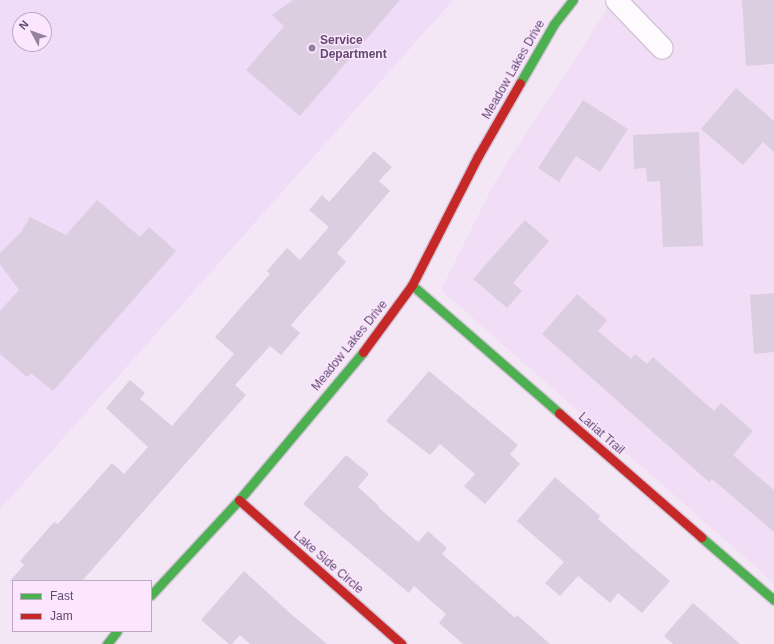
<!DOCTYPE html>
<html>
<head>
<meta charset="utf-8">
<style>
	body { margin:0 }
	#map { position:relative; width:774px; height:644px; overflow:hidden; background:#f3e6f5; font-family:Arial,sans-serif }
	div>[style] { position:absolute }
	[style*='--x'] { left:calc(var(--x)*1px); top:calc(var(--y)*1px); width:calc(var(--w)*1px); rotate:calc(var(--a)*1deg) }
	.residential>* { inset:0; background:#f2ddf6 }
	.commercial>* { inset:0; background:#eedcf8 }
	.building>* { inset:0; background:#dccee1 }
	.roads { filter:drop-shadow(1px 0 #d2c4d6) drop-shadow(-1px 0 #d2c4d6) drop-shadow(0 1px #d2c4d6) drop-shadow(0 -1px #d2c4d6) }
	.street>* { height:21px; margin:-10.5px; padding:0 10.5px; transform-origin:10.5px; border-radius:10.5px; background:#fdfbfe }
	.fast>* { height:9px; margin:-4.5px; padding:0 4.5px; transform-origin:4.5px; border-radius:4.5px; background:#4caf50 }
	.jam>* { height:9px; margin:-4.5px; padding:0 4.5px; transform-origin:4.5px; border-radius:4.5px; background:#c62828 }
	.dots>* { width:11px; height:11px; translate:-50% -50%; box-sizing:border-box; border:2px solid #fbe6fe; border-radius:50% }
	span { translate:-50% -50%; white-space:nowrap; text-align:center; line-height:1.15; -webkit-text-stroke:3px #fbe6fe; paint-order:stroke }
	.poi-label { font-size:12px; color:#614970; font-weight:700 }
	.left { translate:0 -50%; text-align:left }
	.street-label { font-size:12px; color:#614970 }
	.legend { position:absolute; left:12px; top:580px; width:140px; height:52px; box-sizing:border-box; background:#fbe6fe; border:1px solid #bda7c5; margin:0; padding:5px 7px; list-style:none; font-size:12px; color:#614970 }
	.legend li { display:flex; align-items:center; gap:8px; height:20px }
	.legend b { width:20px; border:1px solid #bda7c5 }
	.north { position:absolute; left:12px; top:12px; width:40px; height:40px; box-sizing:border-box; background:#fbe6fe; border:1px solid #bda7c5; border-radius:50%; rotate:311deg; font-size:11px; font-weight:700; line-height:16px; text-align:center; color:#614970 }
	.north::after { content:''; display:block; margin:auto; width:14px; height:18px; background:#94809f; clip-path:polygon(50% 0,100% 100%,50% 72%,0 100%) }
</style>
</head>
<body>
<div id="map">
	<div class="residential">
		<i style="clip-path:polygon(613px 0,774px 0,774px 583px,441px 290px,495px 182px)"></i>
	</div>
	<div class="commercial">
		<i style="clip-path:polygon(evenodd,0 0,453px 0,0 509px,0 0,20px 20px,44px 20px,44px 44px,20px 44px,20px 20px)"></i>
	</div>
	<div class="building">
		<i style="clip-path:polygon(293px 0,400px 0,300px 116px,246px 70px,284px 26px,272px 15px)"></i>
		<i style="clip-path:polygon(742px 0,774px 0,774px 64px,746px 66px)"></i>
		<i style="clip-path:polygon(736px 88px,774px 121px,774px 152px,763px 142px,743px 165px,701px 129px)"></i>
		<i style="clip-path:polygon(583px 100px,628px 129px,600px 172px,576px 156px,559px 182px,538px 168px)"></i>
		<i style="clip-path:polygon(699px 132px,703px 246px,663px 247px,660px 181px,647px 182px,646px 168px,634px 169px,633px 135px)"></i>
		<i style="clip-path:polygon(374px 151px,392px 167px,379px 181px,390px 191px,337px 253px,346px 262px,291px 325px,300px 333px,281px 355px,270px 346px,235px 385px,246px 395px,82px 581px,10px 581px,24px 565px,20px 561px,54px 522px,58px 524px,112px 463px,124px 474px,148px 447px,106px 408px,130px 380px,145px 393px,140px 399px,172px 426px,234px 354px,215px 337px,270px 274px,267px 271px,287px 248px,300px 260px,329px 227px,309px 210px,322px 195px,329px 202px)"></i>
		<i style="clip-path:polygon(97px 200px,140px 237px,149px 227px,176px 251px,53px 391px,31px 373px,27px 377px,0 354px,0 311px,19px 290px,0 264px,0 253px,21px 232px,30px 217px,66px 235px)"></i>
		<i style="clip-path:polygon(525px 220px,549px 241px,513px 283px,522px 291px,507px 308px,473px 279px)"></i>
		<i style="clip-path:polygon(774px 293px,774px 352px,754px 354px,750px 295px)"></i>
		<i style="clip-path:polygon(577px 294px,607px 320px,598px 331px,631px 359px,635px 354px,647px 364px,653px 357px,714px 411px,721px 403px,753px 431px,733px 455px,774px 490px,774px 532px,712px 479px,709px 482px,542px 334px)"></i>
		<i style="clip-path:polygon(429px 371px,518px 445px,510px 454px,520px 464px,485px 504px,464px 486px,475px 474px,440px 444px,430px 455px,386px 421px)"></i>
		<i style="clip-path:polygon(346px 455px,369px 474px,358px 487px,379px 506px,378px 507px,418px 542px,428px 531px,447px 548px,442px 554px,515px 618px,517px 615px,550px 644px,463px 644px,439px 623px,446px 614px,414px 586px,409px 593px,303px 504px)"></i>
		<i style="clip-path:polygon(555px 477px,600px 516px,598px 519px,670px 581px,642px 613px,618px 593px,610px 603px,578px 576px,560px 596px,545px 583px,564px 562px,517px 521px)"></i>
		<i style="clip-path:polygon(244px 571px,291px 614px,327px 644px,250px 644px,240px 635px,232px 644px,229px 644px,201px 620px)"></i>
		<i style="clip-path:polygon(693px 603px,740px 644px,673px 644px,664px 636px)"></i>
	</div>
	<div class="roads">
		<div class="street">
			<i style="--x:616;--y:0;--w:66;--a:46.2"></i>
		</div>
		<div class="fast">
			<i style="--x:520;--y:83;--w:68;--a:-60"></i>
			<i style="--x:554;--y:24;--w:31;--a:-52"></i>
			<i style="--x:412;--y:285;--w:195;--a:41"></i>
			<i style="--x:701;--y:537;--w:96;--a:40.8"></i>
			<i style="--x:151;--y:595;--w:129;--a:-47.2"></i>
			<i style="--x:239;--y:500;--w:193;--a:-50"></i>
			<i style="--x:107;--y:644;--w:16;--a:-52"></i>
		</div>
		<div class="jam">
			<i style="--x:363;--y:352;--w:83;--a:-53.8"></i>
			<i style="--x:412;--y:285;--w:145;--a:-62.9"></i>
			<i style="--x:478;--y:156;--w:84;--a:-60.1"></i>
			<i style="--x:559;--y:413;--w:189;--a:41.1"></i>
			<i style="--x:239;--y:500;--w:217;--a:41.5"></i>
		</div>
	</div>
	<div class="dots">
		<i style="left:312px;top:48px;background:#94809f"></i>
	</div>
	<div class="poi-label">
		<span class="left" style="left:320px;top:48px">Service<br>Department</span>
	</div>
	<div class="street-label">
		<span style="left:514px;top:70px;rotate:-60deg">Meadow Lakes Drive</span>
		<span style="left:350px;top:346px;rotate:-51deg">Meadow Lakes Drive</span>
		<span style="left:601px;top:434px;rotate:41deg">Lariat Trail</span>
		<span style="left:328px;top:563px;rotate:41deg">Lake Side Circle</span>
	</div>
	<ul class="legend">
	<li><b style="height:5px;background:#4caf50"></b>Fast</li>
	<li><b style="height:5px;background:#c62828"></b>Jam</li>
	</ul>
	<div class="north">N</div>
</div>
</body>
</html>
